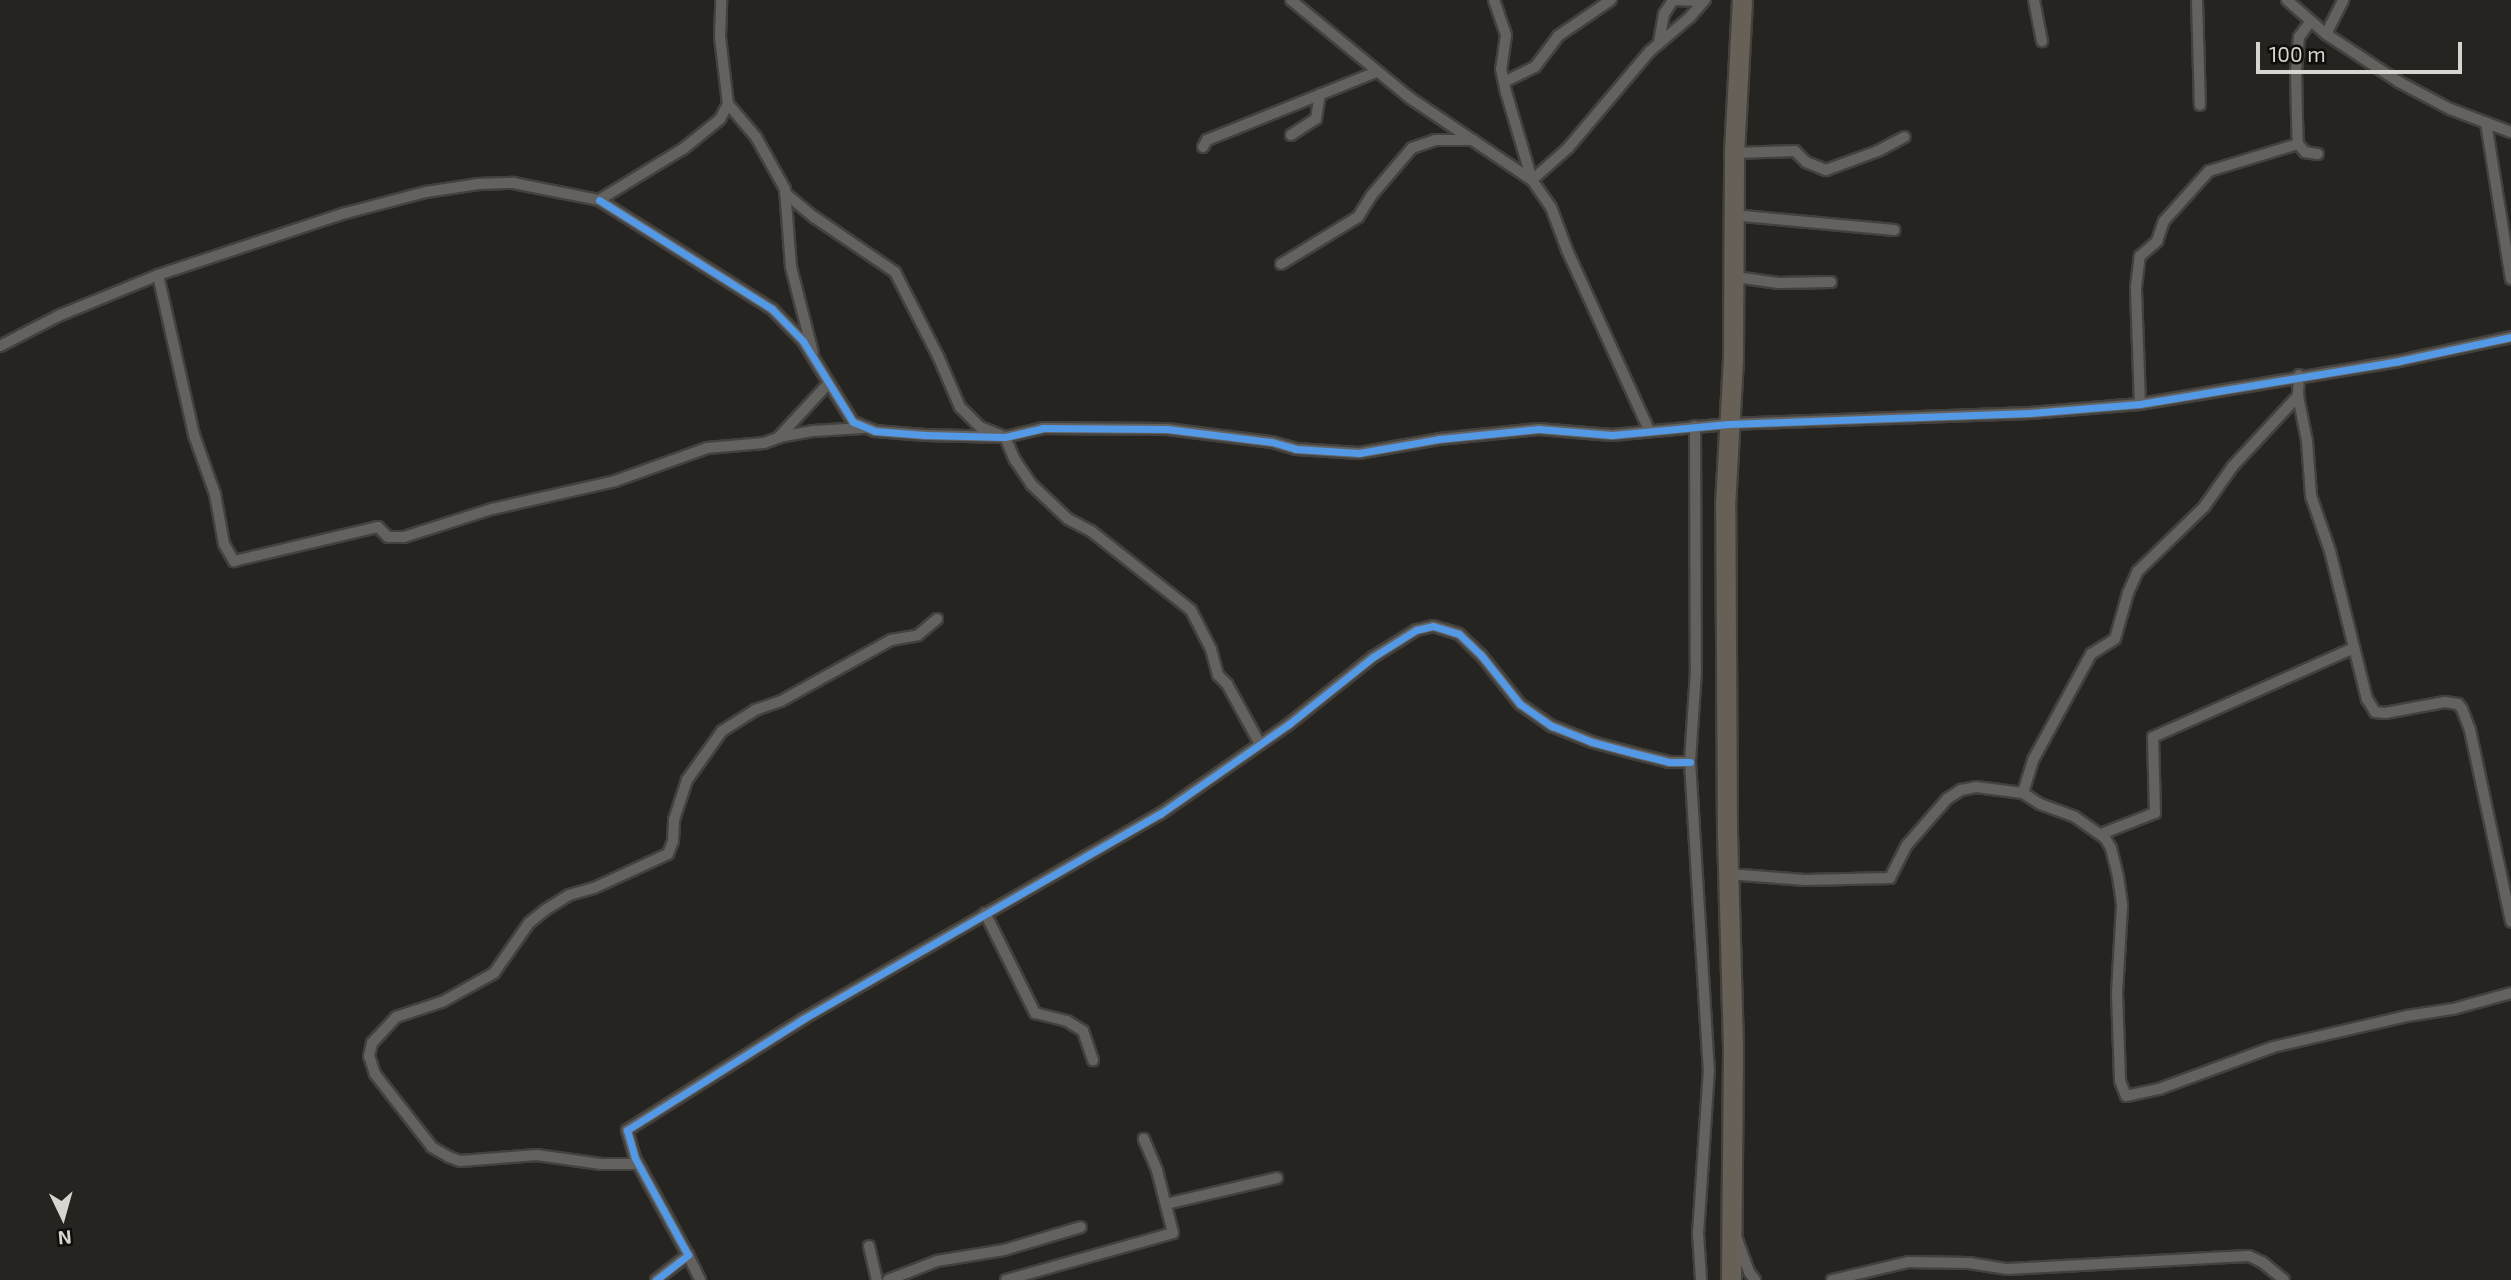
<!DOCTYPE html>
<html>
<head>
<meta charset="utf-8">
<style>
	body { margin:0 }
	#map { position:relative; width:2511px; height:1280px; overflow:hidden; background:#262421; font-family:"Exo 2",sans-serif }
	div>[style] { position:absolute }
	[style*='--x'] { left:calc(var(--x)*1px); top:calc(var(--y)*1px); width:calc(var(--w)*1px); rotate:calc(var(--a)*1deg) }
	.roads { filter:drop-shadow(2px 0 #43413e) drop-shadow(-2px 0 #43413e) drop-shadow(0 2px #43413e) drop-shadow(0 -2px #43413e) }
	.street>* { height:10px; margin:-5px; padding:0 5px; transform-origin:5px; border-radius:5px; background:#64625f }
	.highway>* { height:19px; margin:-9.5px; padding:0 9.5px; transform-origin:9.5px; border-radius:9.5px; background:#676057 }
	.cycleway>* { height:7px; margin:-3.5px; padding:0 3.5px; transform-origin:3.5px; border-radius:3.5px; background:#5399e6 }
	span { translate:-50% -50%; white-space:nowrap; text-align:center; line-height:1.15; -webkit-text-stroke:5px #100e0b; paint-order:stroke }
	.north { position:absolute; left:28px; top:1182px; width:70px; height:70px; -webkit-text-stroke:5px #100e0b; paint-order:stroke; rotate:175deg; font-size:19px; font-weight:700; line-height:28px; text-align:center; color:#d8d4d0 }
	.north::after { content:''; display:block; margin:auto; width:24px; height:32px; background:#d8d4d0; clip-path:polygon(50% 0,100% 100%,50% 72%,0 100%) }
	.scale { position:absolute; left:2256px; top:42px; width:206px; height:32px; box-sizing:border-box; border:4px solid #d8d4d0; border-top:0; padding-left:9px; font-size:21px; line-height:24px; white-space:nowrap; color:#d8d4d0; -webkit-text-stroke:5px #100e0b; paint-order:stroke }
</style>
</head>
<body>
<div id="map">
	<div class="roads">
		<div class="street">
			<i style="--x:1291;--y:0;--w:154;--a:39.5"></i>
			<i style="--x:1410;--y:98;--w:147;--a:33.9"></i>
			<i style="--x:1532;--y:180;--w:48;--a:-41.6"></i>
			<i style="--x:1568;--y:148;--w:126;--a:-49.8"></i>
			<i style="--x:1649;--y:52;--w:54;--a:-40.5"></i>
			<i style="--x:1690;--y:17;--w:23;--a:-49"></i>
			<i style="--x:1494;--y:0;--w:37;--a:71"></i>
			<i style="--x:1506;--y:35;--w:34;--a:98"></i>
			<i style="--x:1501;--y:69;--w:24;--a:78"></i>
			<i style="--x:1506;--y:92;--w:92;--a:73.5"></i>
			<i style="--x:1532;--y:180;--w:33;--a:55"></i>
			<i style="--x:1551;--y:207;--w:46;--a:69.6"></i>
			<i style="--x:1567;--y:250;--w:198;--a:65.5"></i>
			<i style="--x:1674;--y:0;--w:29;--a:2"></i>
			<i style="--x:2034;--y:0;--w:42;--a:79"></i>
			<i style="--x:2197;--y:0;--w:105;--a:88.4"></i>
			<i style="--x:2287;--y:0;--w:52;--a:41.1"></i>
			<i style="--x:2326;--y:34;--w:87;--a:33.3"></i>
			<i style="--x:2399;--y:82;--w:58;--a:27.9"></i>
			<i style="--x:2450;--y:109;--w:65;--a:20.7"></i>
			<i style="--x:2310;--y:22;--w:19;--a:126"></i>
			<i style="--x:2299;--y:37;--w:33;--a:95"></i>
			<i style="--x:2296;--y:70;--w:49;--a:88.8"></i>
			<i style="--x:2297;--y:119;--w:25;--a:88"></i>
			<i style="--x:2298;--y:144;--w:11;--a:49"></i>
			<i style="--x:2305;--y:152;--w:13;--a:9"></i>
			<i style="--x:2326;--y:34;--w:38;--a:-63"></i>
			<i style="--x:1659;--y:42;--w:28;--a:-80"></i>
			<i style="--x:1664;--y:14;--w:17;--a:-57"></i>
			<i style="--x:1504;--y:82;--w:34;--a:-26"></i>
			<i style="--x:1535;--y:67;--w:39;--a:-53"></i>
			<i style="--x:1558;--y:36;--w:64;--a:-34.2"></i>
			<i style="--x:728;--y:104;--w:43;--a:49.7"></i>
			<i style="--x:756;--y:137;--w:60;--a:60.9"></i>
			<i style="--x:785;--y:189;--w:78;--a:85.6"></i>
			<i style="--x:791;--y:267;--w:89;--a:75.7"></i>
			<i style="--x:2486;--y:123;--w:158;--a:80.9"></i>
			<i style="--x:1291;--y:135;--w:30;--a:-33"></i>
			<i style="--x:1316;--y:119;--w:25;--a:-81"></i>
			<i style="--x:1203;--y:147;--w:8;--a:-60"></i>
			<i style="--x:1207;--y:140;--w:182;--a:-21.9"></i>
			<i style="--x:1734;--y:153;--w:61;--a:-1.9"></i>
			<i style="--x:1795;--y:151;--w:16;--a:45"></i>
			<i style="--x:1806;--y:162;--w:22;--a:22"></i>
			<i style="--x:1826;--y:170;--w:55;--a:-20.1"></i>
			<i style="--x:1878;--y:151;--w:30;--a:-28"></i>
			<i style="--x:785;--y:193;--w:38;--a:40"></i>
			<i style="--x:814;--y:217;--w:98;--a:34.2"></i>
			<i style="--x:895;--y:272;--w:94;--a:62.9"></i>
			<i style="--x:938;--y:356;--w:56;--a:66.7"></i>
			<i style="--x:960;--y:407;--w:28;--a:45"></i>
			<i style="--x:980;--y:427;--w:27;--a:22"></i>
			<i style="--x:1005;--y:437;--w:25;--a:67"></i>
			<i style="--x:1015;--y:460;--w:29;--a:56"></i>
			<i style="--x:1031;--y:484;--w:51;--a:43.4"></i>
			<i style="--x:1068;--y:519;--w:26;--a:28"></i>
			<i style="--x:1091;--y:531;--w:127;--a:38.3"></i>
			<i style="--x:1191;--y:610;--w:44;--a:62.9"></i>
			<i style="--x:1211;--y:649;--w:27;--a:75"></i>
			<i style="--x:1218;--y:675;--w:13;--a:45"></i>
			<i style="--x:1227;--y:684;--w:68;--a:61.2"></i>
			<i style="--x:599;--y:200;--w:204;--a:32.2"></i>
			<i style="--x:772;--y:309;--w:45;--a:45.9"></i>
			<i style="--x:803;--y:341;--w:95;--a:58.3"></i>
			<i style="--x:853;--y:422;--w:24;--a:22"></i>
			<i style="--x:875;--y:431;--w:50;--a:4.6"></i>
			<i style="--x:925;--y:435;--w:80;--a:1.4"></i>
			<i style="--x:1005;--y:437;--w:39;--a:-13"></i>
			<i style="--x:1043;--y:428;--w:124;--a:0.5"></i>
			<i style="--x:1167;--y:429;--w:106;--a:7.1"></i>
			<i style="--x:1272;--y:442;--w:25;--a:16"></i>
			<i style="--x:1296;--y:449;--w:63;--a:3.6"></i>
			<i style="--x:1359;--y:453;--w:81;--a:-9.9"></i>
			<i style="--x:1439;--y:439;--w:100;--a:-5.7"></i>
			<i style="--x:1539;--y:429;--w:73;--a:4.7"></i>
			<i style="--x:1612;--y:435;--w:117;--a:-5.4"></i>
			<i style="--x:1728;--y:424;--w:302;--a:-2.1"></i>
			<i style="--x:2030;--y:413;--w:110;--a:-4.7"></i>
			<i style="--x:2140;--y:404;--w:263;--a:-9.4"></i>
			<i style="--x:2399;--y:361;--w:115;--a:-12.1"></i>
			<i style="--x:1732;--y:215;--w:163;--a:5.3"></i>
			<i style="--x:1281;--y:264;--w:90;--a:-31.4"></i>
			<i style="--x:1358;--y:217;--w:25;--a:-58"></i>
			<i style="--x:1371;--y:196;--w:63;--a:-49.5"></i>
			<i style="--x:1412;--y:148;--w:24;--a:-19"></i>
			<i style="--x:1435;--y:140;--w:38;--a:0"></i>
			<i style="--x:158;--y:275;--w:164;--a:77.3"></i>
			<i style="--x:194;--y:435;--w:63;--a:70.4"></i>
			<i style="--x:215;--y:494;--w:51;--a:79.8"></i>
			<i style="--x:224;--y:544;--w:20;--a:60"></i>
			<i style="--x:234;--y:561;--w:148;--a:-13.3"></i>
			<i style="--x:378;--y:527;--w:14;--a:45"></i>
			<i style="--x:388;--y:537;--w:16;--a:0"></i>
			<i style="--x:404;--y:537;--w:92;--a:-17.7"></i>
			<i style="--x:492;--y:509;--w:126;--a:-12.8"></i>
			<i style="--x:615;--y:481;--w:98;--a:-19.7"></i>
			<i style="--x:707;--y:448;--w:57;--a:-5"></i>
			<i style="--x:764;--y:443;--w:15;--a:-20"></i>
			<i style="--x:778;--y:438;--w:74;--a:-47.2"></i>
			<i style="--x:1735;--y:277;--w:44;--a:7.8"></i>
			<i style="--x:1779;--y:283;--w:52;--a:-1.1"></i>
			<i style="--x:0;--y:346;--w:65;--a:-27.3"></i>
			<i style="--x:58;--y:316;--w:108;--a:-22.3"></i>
			<i style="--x:158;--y:275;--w:198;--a:-18.3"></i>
			<i style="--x:346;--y:213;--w:83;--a:-14.7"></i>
			<i style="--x:426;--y:192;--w:53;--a:-8.7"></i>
			<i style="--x:478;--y:184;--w:35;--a:-2"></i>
			<i style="--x:513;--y:183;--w:88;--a:11.2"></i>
			<i style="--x:599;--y:200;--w:98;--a:-31.3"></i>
			<i style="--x:683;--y:149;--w:48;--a:-39"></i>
			<i style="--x:720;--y:119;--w:17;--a:-62"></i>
			<i style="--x:728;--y:104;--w:67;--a:-96.8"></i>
			<i style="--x:720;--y:37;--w:37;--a:-88"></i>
			<i style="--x:2299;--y:375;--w:21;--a:93"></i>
			<i style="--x:2298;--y:396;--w:46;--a:78.7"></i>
			<i style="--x:2307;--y:441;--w:55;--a:85.8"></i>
			<i style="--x:2311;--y:496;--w:58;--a:70.9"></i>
			<i style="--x:2330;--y:551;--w:153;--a:76"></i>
			<i style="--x:2367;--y:699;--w:15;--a:58"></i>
			<i style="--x:2375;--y:712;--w:10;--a:6"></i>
			<i style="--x:2385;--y:713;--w:61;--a:-10.4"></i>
			<i style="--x:2445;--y:702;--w:13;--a:9"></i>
			<i style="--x:2458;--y:704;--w:6;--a:51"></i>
			<i style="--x:2462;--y:709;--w:22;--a:69"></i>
			<i style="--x:2470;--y:730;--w:196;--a:77.9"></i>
			<i style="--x:2140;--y:404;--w:117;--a:-92"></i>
			<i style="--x:2136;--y:287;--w:31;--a:-83"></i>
			<i style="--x:2140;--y:256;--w:23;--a:-41"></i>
			<i style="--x:2157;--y:241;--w:21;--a:-71"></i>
			<i style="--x:2164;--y:221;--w:67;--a:-48"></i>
			<i style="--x:2209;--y:171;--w:93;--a:-16.9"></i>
			<i style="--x:1695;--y:426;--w:245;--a:89.8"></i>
			<i style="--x:1696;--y:671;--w:91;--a:93.8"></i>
			<i style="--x:1690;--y:762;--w:308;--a:86.5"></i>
			<i style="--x:1709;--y:1069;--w:164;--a:93.8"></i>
			<i style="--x:1698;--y:1233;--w:47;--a:86.3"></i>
			<i style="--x:779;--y:437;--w:35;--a:-10"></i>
			<i style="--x:813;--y:431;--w:50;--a:-3.4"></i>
			<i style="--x:2023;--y:793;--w:34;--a:-73"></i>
			<i style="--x:2033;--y:760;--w:121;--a:-61.3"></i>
			<i style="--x:2091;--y:654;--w:28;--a:-32"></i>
			<i style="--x:2115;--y:639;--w:48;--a:-74.2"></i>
			<i style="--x:2128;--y:593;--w:24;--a:-66"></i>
			<i style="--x:2138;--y:571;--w:92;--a:-44.1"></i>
			<i style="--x:2204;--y:507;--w:50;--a:-54.7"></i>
			<i style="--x:2233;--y:466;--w:96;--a:-47.1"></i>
			<i style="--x:2101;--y:834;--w:58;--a:-21.3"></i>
			<i style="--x:2155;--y:813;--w:76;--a:-91.5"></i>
			<i style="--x:2153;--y:737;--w:220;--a:-23.9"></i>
			<i style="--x:1728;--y:874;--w:77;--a:4.5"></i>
			<i style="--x:1805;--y:880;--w:85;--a:-1.3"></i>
			<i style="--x:1890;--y:878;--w:37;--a:-63"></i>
			<i style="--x:1907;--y:845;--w:61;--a:-49"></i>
			<i style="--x:1947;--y:799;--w:17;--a:-33"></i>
			<i style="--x:1961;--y:790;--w:15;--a:-11"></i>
			<i style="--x:1976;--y:787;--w:47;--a:7.3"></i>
			<i style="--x:2023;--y:793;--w:20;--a:33"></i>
			<i style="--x:2040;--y:804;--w:37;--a:20"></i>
			<i style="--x:2075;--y:817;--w:37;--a:35"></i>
			<i style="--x:2105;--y:838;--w:12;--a:59"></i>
			<i style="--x:2111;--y:848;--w:29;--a:76"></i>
			<i style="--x:2118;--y:876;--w:30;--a:82"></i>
			<i style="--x:2122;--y:906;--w:87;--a:93.3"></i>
			<i style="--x:2117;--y:993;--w:88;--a:88"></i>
			<i style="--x:2120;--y:1081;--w:16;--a:68"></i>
			<i style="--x:2126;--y:1096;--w:34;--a:-12"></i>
			<i style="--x:2159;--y:1089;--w:121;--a:-20.2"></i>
			<i style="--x:2273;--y:1047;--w:138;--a:-13"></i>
			<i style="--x:2407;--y:1016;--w:47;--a:-8.7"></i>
			<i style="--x:2453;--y:1009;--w:60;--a:-15.4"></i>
			<i style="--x:985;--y:913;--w:112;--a:63.4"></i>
			<i style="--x:1035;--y:1013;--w:33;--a:14"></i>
			<i style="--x:1067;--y:1021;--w:19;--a:32"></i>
			<i style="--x:1083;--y:1031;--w:31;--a:71"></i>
			<i style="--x:638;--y:1164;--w:37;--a:180"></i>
			<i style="--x:601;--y:1164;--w:65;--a:-172"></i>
			<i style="--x:537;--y:1155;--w:77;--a:175.5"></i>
			<i style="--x:460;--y:1161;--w:12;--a:-160"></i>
			<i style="--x:449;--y:1157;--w:20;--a:-150"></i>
			<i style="--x:432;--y:1147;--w:93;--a:-128"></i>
			<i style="--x:375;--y:1074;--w:19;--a:-108"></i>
			<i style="--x:369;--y:1056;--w:13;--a:-77"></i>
			<i style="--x:372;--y:1043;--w:35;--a:-47"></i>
			<i style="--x:396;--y:1017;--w:48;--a:-18.1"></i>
			<i style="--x:442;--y:1002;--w:60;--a:-29.1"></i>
			<i style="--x:494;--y:973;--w:61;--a:-55"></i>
			<i style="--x:529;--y:923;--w:21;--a:-39"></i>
			<i style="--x:545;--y:910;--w:28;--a:-32"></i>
			<i style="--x:569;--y:895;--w:26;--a:-16"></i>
			<i style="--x:594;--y:888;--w:81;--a:-24.7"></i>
			<i style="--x:668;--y:854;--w:14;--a:-69"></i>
			<i style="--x:673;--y:841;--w:21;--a:-87"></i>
			<i style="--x:674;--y:820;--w:42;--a:-72"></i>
			<i style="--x:687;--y:780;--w:60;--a:-54.5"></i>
			<i style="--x:722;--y:731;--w:39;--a:-32"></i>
			<i style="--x:755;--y:710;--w:28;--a:-19"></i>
			<i style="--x:781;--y:701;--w:126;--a:-29"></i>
			<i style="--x:891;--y:640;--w:27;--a:-10"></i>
			<i style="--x:918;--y:635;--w:25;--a:-40"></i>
			<i style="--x:1166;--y:1204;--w:114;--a:-13.2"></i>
			<i style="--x:1737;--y:1239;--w:35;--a:70"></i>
			<i style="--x:1749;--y:1272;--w:10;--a:53"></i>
			<i style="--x:869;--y:1246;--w:35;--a:77"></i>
			<i style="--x:688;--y:1255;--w:28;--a:64"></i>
			<i style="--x:656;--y:1280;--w:41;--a:-38"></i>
			<i style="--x:688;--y:1255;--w:111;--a:-118.7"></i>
			<i style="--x:635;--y:1158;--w:29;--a:-106"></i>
			<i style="--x:627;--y:1130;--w:208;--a:-32.2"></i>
			<i style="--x:803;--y:1019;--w:412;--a:-29.9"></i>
			<i style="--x:1160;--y:814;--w:157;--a:-34.9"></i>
			<i style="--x:1289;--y:724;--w:107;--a:-38.6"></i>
			<i style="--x:1373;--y:657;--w:51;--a:-32.1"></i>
			<i style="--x:1416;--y:630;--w:17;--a:-13"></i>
			<i style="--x:1433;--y:626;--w:27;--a:17"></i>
			<i style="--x:1459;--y:634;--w:30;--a:44"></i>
			<i style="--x:1481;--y:655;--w:63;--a:51.5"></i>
			<i style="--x:1520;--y:704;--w:39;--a:35"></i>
			<i style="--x:1552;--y:726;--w:43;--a:21.8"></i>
			<i style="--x:1592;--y:742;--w:42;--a:15"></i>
			<i style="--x:1633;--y:753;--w:37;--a:14"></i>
			<i style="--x:1669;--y:762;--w:21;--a:0"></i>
			<i style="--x:888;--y:1280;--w:53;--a:-21.2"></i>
			<i style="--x:937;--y:1261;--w:68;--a:-9.3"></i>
			<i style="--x:1004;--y:1250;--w:80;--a:-16.6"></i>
			<i style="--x:1006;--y:1280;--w:173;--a:-15.7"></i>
			<i style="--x:1173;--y:1233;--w:65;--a:-104.3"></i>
			<i style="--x:1157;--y:1170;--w:34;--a:-113"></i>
			<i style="--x:1832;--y:1280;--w:79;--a:-13.2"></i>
			<i style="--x:1909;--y:1262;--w:60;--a:1"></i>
			<i style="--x:1969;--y:1263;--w:39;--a:9"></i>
			<i style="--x:2008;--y:1269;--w:241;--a:-3.1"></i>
			<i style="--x:2249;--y:1256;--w:14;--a:25"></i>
			<i style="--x:2262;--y:1262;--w:28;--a:39"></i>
		</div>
		<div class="highway">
			<i style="--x:1731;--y:1280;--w:233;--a:-89.5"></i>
			<i style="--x:1733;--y:1047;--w:210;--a:-91.6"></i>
			<i style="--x:1727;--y:837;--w:331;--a:-90.3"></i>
			<i style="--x:1725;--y:506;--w:149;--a:-86.9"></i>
			<i style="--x:1733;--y:357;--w:204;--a:-89.7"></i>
			<i style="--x:1734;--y:153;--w:153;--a:-87"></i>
		</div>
	</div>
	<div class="cycleway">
		<i style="--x:599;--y:200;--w:204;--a:32.2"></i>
		<i style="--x:772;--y:309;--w:45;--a:45.9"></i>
		<i style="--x:803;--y:341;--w:95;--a:58.3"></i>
		<i style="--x:853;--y:422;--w:24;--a:22"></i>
		<i style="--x:875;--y:431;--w:50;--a:4.6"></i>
		<i style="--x:925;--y:435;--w:80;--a:1.4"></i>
		<i style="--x:1005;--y:437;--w:39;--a:-13"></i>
		<i style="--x:1043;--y:428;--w:124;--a:0.5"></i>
		<i style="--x:1167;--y:429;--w:106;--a:7.1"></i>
		<i style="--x:1272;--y:442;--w:25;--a:16"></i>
		<i style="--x:1296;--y:449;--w:63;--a:3.6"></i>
		<i style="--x:1359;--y:453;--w:81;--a:-9.9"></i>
		<i style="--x:1439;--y:439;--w:100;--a:-5.7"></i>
		<i style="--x:1539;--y:429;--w:73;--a:4.7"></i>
		<i style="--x:1612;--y:435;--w:117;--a:-5.4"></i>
		<i style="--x:1728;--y:424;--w:302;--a:-2.1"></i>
		<i style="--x:2030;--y:413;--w:110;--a:-4.7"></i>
		<i style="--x:2140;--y:404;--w:263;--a:-9.4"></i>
		<i style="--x:2399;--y:361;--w:115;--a:-12.1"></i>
		<i style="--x:656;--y:1280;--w:41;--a:-38"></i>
		<i style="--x:688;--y:1255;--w:111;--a:-118.7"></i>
		<i style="--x:635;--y:1158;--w:29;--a:-106"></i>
		<i style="--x:627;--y:1130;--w:208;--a:-32.2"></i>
		<i style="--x:803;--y:1019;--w:412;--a:-29.9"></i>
		<i style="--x:1160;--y:814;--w:157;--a:-34.9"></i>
		<i style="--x:1289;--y:724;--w:107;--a:-38.6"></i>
		<i style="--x:1373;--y:657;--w:51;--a:-32.1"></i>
		<i style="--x:1416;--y:630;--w:17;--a:-13"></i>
		<i style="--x:1433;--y:626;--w:27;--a:17"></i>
		<i style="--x:1459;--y:634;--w:30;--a:44"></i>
		<i style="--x:1481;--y:655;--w:63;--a:51.5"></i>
		<i style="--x:1520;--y:704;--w:39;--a:35"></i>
		<i style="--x:1552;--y:726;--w:43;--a:21.8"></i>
		<i style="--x:1592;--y:742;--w:42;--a:15"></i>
		<i style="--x:1633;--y:753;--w:37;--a:14"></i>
		<i style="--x:1669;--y:762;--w:21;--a:0"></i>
	</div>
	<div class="north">N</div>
	<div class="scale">100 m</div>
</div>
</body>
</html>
